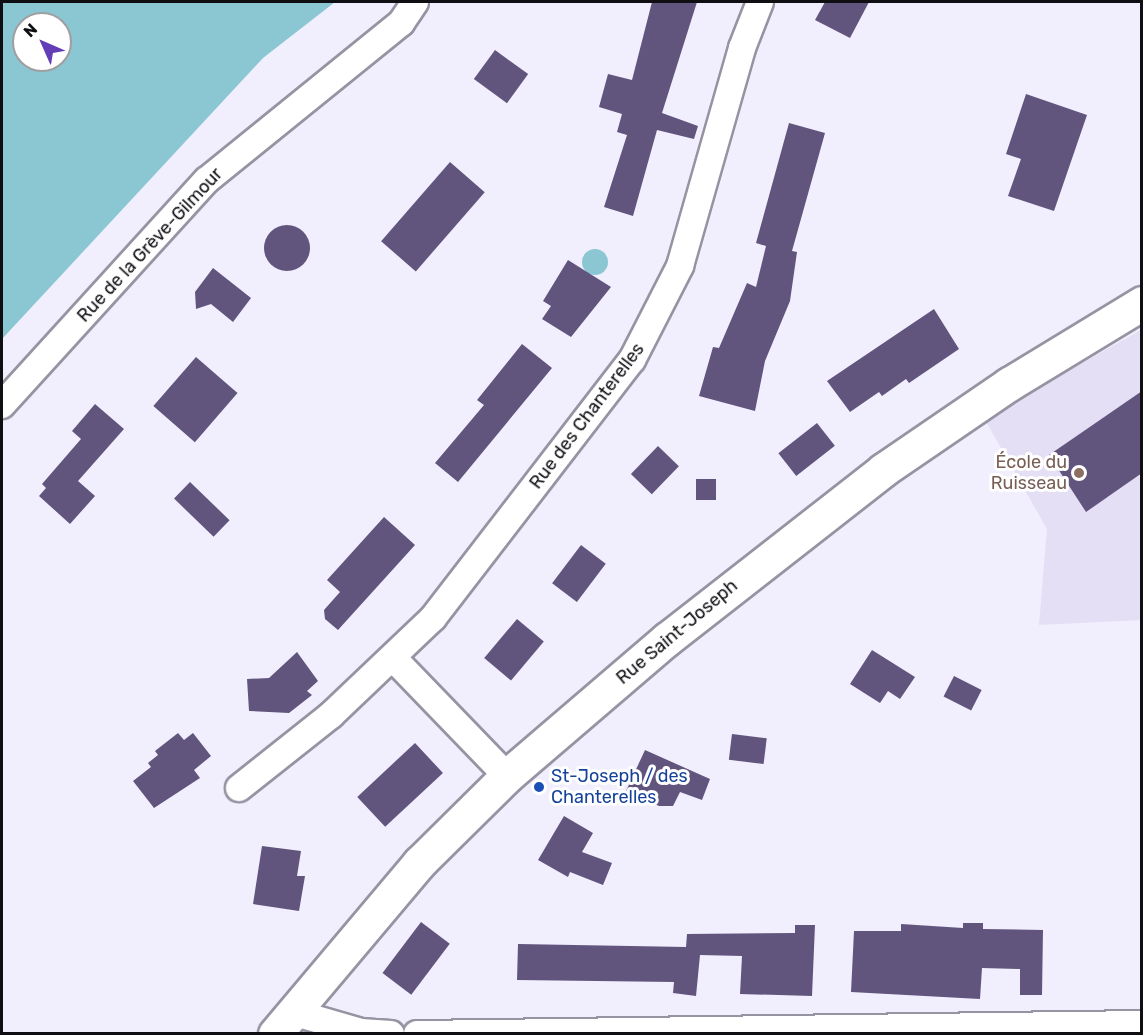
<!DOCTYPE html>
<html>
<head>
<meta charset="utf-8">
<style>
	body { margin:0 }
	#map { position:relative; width:1143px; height:1035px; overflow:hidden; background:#f1eefd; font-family:Rubik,sans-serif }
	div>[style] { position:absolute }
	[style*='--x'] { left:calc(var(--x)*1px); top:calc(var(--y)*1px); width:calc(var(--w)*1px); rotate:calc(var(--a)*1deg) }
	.built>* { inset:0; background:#e5dff6 }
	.water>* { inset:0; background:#8bc6d3 }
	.round { border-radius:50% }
	.building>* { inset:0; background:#61557d; transform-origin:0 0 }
	.roads { filter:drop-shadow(2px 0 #9793a2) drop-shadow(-2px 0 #9793a2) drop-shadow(0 2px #9793a2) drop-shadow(0 -2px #9793a2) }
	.street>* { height:26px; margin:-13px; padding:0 13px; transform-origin:13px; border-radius:13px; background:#fff }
	.secondary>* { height:33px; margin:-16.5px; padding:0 16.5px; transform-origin:16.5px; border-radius:16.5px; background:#fff }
	.dots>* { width:16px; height:16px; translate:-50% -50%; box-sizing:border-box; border:3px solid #fff; border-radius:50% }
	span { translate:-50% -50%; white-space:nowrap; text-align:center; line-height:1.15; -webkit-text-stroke:6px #fff; paint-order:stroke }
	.street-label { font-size:18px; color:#0f0e13 }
	.education-label { font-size:18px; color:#785e54 }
	.right { translate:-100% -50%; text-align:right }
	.transit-label { font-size:18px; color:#164399 }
	.left { translate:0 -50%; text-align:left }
	.frame { position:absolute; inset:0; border:3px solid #0f0e13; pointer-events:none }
	.north { position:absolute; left:12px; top:12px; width:60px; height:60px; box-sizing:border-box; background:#fff; border:2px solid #9f9fa1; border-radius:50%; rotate:315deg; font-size:16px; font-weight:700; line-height:24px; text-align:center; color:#0f0e13 }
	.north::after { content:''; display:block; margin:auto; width:21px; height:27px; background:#643eb6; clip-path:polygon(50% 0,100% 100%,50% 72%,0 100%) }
</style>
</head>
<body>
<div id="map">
	<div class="built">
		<i style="clip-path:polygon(1141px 330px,1141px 620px,1039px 625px,1047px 529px,984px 418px)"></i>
	</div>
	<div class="water">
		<i style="clip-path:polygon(evenodd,2px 2px,335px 2px,263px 58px,2px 339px,2px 2px,24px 24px,60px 24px,60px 60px,24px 60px,24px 24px)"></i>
		<i class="round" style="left:582px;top:249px;width:26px;height:26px"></i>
	</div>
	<div class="building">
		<i style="clip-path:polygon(652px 2px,697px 2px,662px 113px,698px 126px,694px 139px,657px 130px,633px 216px,604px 207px,627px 135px,617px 132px,622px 114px,599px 107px,608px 74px,632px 80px)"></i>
		<i style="clip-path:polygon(825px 2px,869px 2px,850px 38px,815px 20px)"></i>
		<i style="left:495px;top:50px;width:41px;height:36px;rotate:36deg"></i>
		<i style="clip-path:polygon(1026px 94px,1087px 115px,1054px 211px,1008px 196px,1021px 159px,1006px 154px)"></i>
		<i style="clip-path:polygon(789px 123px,825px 133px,792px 251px,797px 252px,790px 301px,765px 361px,755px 411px,699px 396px,713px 347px,719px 348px,747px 283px,756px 287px,766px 246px,756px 243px)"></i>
		<i style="left:450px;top:162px;width:46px;height:105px;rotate:41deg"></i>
		<i class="round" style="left:264px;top:225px;width:46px;height:46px"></i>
		<i style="clip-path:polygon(568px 260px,611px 287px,571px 337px,542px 319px,551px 306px,543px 301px)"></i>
		<i style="clip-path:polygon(213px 268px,251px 298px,233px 322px,211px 304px,196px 309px,195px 292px)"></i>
		<i style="clip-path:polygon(934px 309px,959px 349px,909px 383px,906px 379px,882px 396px,879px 392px,850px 412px,827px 381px)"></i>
		<i style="clip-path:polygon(522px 344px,552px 368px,458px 482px,435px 463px,484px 405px,477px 400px)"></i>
		<i style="left:196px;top:357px;width:55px;height:65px;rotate:41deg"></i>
		<i style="clip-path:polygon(1142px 391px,1142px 473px,1086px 512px,1049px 455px)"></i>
		<i style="clip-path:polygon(95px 404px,124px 429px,78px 481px,95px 496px,70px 524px,39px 496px,46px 488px,42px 484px,81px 439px,72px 431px)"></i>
		<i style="left:817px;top:423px;width:29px;height:49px;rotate:52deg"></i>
		<i style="left:658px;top:446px;width:29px;height:39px;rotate:44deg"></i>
		<i style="left:696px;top:479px;width:20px;height:21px"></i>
		<i style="left:190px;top:482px;width:55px;height:23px;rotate:44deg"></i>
		<i style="clip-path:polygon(384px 517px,415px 545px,338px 630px,325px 619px,324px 610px,340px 592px,327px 580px)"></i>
		<i style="left:581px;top:545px;width:31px;height:48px;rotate:37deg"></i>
		<i style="left:517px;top:619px;width:35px;height:51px;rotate:40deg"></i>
		<i style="clip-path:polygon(872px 650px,915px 677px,900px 699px,888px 691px,880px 703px,850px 684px)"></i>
		<i style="clip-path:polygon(297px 652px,318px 681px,307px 691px,312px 695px,289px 713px,249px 711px,247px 679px,269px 678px)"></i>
		<i style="left:954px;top:676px;width:31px;height:23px;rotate:27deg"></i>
		<i style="clip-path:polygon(178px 733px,184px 740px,193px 733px,211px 756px,194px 770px,200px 778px,154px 808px,133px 781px,151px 767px,148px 763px,158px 755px,155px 751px)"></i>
		<i style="left:732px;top:734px;width:35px;height:26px;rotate:7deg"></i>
		<i style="left:415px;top:743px;width:41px;height:79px;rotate:47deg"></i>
		<i style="clip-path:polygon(645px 750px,710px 779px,702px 800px,680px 792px,673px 806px,659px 806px,626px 791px)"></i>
		<i style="clip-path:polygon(564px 816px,593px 833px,582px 852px,612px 863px,603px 885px,570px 872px,568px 877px,538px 860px)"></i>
		<i style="clip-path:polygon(262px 846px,301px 851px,297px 876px,305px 876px,299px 911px,253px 904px)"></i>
		<i style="left:421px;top:922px;width:36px;height:64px;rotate:37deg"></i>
		<i style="clip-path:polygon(963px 923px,983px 923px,983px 929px,1043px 930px,1042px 995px,1020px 995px,1020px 969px,982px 968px,980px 999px,851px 992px,854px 931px,901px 931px,901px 924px,963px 928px)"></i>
		<i style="clip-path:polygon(795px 925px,815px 925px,812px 996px,740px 994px,742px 956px,700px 955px,696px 996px,673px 993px,674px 982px,517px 980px,518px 944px,686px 947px,687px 934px,795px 933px)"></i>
	</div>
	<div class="roads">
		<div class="street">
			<i style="--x:2;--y:405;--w:304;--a:-47.7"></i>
			<i style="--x:207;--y:180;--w:250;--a:-39"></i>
			<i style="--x:401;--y:23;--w:25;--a:-56"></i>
			<i style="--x:394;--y:659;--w:163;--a:46"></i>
			<i style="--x:239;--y:788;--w:117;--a:-38.4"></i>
			<i style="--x:331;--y:715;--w:141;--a:-43.6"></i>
			<i style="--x:433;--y:618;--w:326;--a:-52.4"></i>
			<i style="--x:632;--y:360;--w:106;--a:-62.9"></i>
			<i style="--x:680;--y:266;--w:227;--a:-74.1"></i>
			<i style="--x:742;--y:48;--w:49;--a:-68.6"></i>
			<i style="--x:292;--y:1012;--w:72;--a:16.2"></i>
			<i style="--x:361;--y:1032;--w:30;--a:4"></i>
			<i style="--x:417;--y:1034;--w:725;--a:-0.79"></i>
		</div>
		<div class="secondary">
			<i style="--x:275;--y:1034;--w:224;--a:-49.9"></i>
			<i style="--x:419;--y:863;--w:124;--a:-44.7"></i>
			<i style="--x:507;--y:776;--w:211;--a:-40.6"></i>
			<i style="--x:667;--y:639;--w:274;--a:-38"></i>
			<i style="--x:883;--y:470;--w:153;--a:-34.3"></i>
			<i style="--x:1009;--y:384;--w:156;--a:-31.3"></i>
		</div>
	</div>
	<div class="dots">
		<i style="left:1079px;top:473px;background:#8d6e63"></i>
		<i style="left:539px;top:787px;background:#1a4fb4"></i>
	</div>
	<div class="street-label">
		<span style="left:150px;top:245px;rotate:-47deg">Rue de la Grève-Gilmour</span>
		<span style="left:587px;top:416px;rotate:-53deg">Rue des Chanterelles</span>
		<span style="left:677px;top:632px;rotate:-40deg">Rue Saint-Joseph</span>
	</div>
	<div class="education-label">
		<span class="right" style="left:1067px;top:473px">École du<br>Ruisseau</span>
	</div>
	<div class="transit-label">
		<span class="left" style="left:551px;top:787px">St-Joseph / des<br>Chanterelles</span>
	</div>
	<div class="frame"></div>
	<div class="north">N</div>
</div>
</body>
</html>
